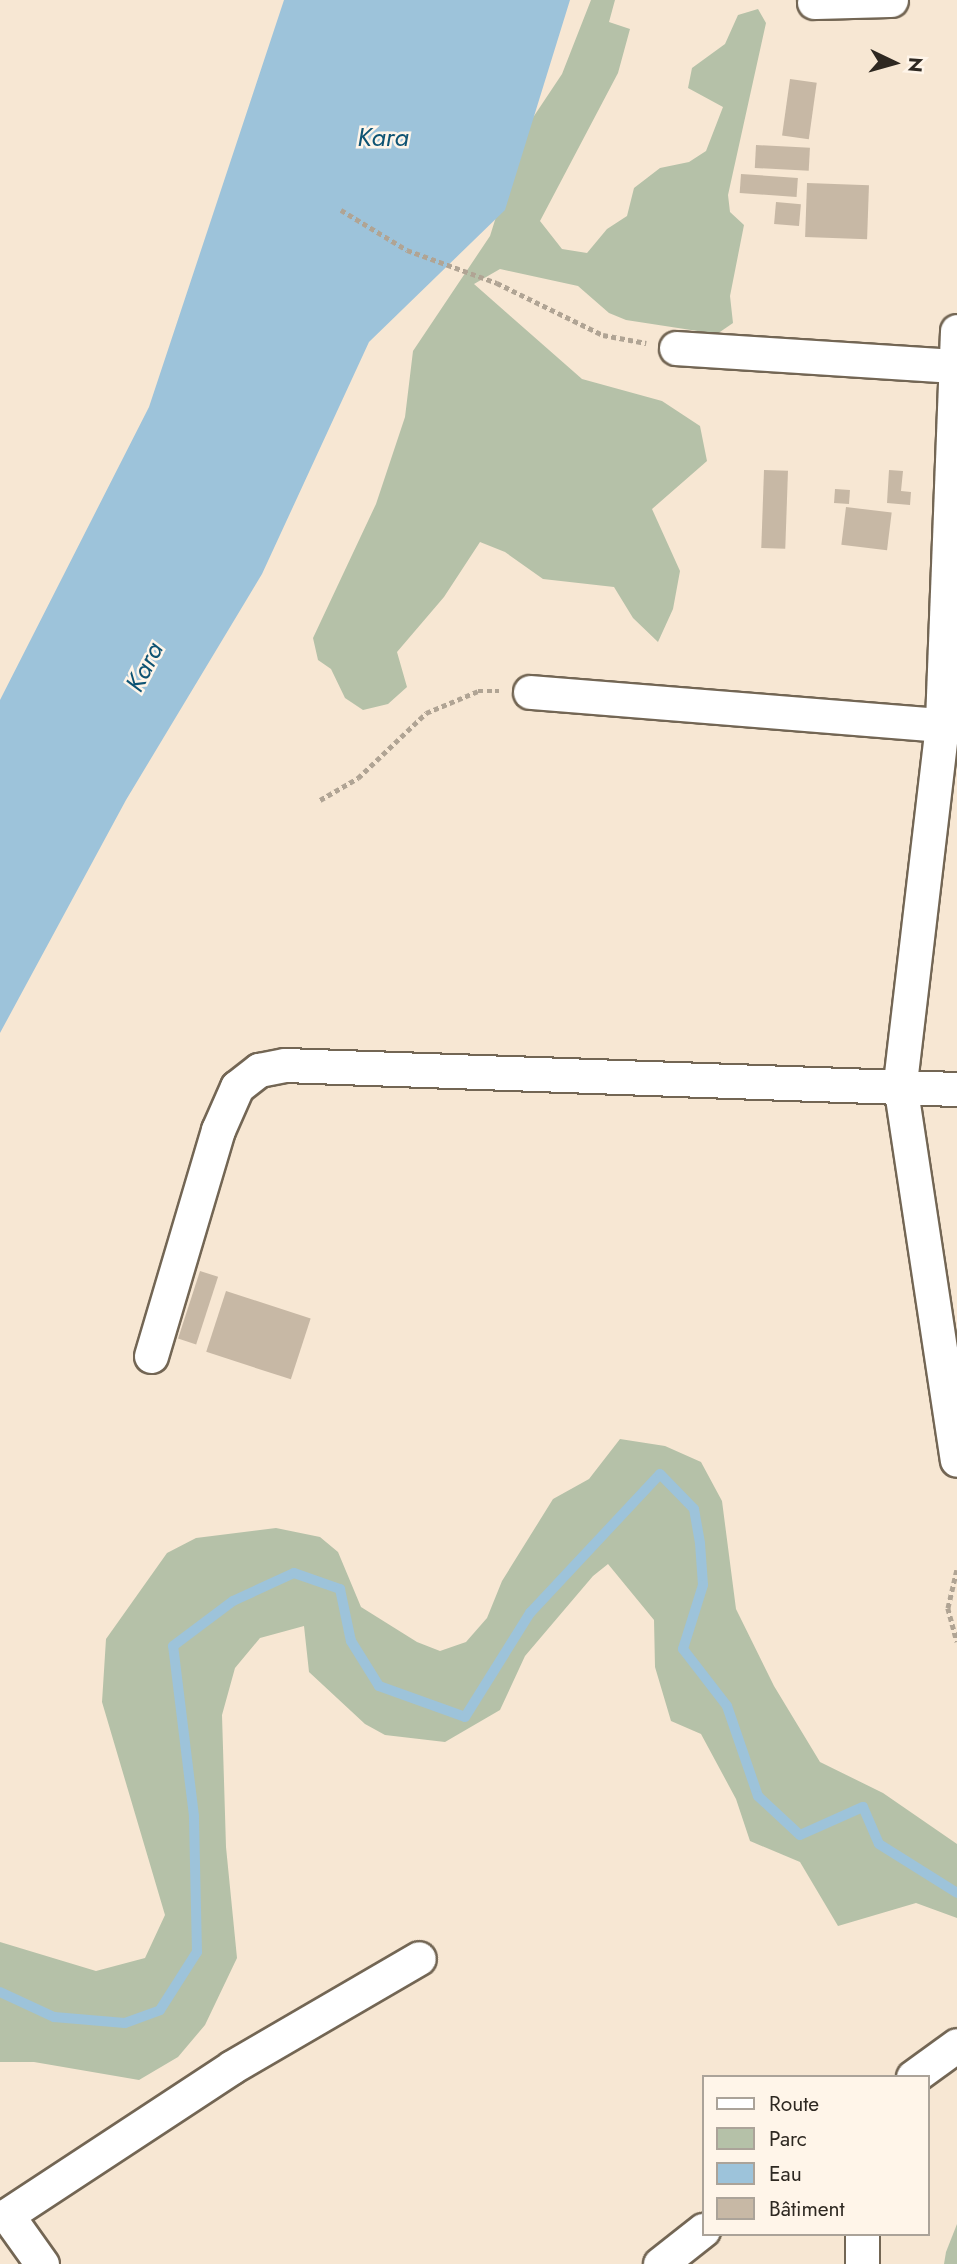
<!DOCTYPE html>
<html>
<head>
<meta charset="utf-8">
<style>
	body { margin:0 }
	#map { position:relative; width:957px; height:2264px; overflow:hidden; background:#f7e7d3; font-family:Jost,sans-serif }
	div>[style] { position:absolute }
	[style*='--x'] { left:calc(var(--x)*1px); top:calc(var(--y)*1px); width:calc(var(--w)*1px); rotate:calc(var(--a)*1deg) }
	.green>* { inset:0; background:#b5c1a8 }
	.water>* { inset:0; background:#9dc3da }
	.stream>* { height:10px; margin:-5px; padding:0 5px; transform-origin:5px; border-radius:5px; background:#9dc3da }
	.building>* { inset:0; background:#c7b8a5; transform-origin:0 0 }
	.path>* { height:4.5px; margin-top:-2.25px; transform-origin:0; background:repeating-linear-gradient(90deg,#b0a494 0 5px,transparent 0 8.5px) }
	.roads { filter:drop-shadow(2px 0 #736654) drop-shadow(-2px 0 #736654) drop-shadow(0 2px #736654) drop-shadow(0 -2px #736654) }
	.street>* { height:33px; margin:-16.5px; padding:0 16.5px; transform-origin:16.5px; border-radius:16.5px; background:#fff }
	span { translate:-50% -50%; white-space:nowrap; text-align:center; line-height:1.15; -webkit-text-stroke:5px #fff5e9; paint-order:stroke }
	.water-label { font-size:26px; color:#0e5373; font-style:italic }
	.legend { position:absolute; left:702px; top:2075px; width:228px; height:161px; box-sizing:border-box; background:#fff5e9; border:2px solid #aba399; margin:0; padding:9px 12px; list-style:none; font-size:21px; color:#2e2821 }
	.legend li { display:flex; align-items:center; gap:14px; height:35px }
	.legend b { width:35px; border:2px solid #aba399 }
	.north { position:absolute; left:859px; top:28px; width:70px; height:70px; -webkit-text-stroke:5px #fff5e9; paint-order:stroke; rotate:95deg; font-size:19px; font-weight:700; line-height:28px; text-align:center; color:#2e2821 }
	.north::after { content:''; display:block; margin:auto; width:24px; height:32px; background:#2e2821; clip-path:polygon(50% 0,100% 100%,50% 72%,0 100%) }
</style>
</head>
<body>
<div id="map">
	<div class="green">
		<i style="clip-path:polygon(591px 0,615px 0,609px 22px,630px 29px,618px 73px,540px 221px,562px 249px,587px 253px,607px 229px,627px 216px,634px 188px,660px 168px,689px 162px,706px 151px,723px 107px,688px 88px,692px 68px,725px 44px,738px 15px,758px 9px,766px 23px,728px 195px,730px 212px,744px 225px,730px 296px,733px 323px,717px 334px,626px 320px,609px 313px,578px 286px,500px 269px,474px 284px,582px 379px,662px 401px,700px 426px,707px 461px,652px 509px,680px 571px,673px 609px,658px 642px,633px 618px,614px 587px,543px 579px,505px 552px,480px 542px,444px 597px,397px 652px,407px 687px,388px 704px,363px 710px,345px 698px,331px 669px,318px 660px,313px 638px,376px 504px,405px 417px,413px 351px,490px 236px,522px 134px,562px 74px)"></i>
		<i style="clip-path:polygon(620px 1439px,665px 1446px,701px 1462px,722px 1501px,736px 1609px,774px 1686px,820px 1762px,883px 1793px,957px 1844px,957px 1918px,916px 1903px,838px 1926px,800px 1862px,750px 1841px,736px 1799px,701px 1734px,671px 1721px,655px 1667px,654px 1620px,608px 1564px,593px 1576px,525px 1656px,500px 1710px,445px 1742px,385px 1735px,365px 1724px,309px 1672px,304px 1626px,260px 1638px,235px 1668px,222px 1715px,226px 1847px,237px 1958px,205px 2025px,178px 2057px,139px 2080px,34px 2062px,0 2062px,0 1942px,96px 1971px,145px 1958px,165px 1915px,102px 1702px,106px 1639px,167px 1553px,196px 1538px,276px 1528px,320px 1537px,338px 1552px,361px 1607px,417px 1642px,440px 1651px,466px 1642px,487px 1618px,502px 1581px,553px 1499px,589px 1479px)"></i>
		<i style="clip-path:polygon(957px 2224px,957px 2264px,944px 2264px,946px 2252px)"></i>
	</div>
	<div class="water">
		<i style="clip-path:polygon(284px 0,570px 0,505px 210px,369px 342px,262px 574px,126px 800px,0 1033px,0 700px,149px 407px)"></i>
	</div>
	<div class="stream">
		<i style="--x:0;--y:1992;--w:60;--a:24.8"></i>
		<i style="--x:54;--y:2017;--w:71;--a:4.8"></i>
		<i style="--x:125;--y:2023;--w:37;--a:-20"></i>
		<i style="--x:160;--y:2010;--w:69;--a:-57.5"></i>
		<i style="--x:197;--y:1952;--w:136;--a:-91.3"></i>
		<i style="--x:194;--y:1816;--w:171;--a:-97"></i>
		<i style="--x:173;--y:1646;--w:75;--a:-36.9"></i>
		<i style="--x:233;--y:1601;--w:67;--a:-24.7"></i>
		<i style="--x:294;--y:1573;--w:49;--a:19.2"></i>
		<i style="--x:340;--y:1589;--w:53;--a:78.1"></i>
		<i style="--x:351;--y:1641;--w:53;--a:58.1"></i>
		<i style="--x:379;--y:1686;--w:91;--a:19.8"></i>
		<i style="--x:465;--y:1717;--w:123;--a:-58"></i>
		<i style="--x:530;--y:1613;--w:190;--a:-46.9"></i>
		<i style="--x:660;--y:1474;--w:49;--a:45.8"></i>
		<i style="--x:694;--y:1509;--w:35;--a:80"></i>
		<i style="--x:700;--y:1543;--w:42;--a:85.9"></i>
		<i style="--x:703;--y:1585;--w:67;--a:107.4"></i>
		<i style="--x:683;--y:1649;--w:72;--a:52.3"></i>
		<i style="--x:727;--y:1706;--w:95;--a:71"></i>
		<i style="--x:758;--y:1796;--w:57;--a:42.9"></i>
		<i style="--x:800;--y:1835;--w:69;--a:-24"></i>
		<i style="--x:863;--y:1807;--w:40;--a:66.6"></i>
		<i style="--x:879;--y:1844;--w:92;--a:32.1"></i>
	</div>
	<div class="building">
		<i style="left:790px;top:79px;width:27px;height:57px;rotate:8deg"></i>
		<i style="left:756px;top:145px;width:54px;height:23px;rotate:3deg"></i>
		<i style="left:741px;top:174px;width:57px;height:19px;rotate:4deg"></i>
		<i style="left:807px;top:183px;width:62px;height:54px;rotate:2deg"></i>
		<i style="left:776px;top:202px;width:25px;height:22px;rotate:5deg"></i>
		<i style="left:764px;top:470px;width:24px;height:78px;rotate:2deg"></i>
		<i style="clip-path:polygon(889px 470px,903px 471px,901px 491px,911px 492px,910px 505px,887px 503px)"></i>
		<i style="left:835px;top:489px;width:15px;height:14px;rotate:4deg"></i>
		<i style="left:846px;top:507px;width:46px;height:38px;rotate:7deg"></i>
		<i style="left:200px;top:1271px;width:19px;height:71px;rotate:18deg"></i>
		<i style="left:226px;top:1291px;width:89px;height:64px;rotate:18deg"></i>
	</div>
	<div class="path">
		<i style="--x:341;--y:210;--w:77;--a:31.2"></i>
		<i style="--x:407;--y:250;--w:96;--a:20.1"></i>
		<i style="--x:497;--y:283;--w:118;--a:26.1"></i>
		<i style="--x:603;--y:335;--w:44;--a:10.5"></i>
		<i style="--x:320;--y:800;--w:44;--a:-30.1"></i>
		<i style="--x:358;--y:778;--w:94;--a:-43.7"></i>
		<i style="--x:426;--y:713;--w:56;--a:-22.9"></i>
		<i style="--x:478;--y:691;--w:21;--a:0"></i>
		<i style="--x:957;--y:1570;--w:39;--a:103"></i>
		<i style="--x:948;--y:1608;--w:35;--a:75"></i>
	</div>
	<div class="roads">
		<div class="street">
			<i style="--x:814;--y:2;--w:77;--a:-1.5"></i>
			<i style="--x:957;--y:331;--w:394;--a:92.2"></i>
			<i style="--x:942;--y:725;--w:361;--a:96.7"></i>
			<i style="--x:900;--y:1084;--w:380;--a:81.4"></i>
			<i style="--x:676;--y:348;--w:282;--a:3.7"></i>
			<i style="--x:530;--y:692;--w:428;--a:4.6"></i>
			<i style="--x:151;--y:1356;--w:236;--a:-73.5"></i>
			<i style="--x:218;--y:1130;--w:47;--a:-66.2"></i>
			<i style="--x:237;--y:1087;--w:28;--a:-38"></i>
			<i style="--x:259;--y:1070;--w:26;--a:-11"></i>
			<i style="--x:285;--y:1065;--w:672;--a:2.05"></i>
			<i style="--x:913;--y:2077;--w:54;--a:-36"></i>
			<i style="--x:862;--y:2234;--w:30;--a:90"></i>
			<i style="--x:42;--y:2264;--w:60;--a:-125.5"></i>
			<i style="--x:7;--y:2215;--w:269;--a:-33.3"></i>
			<i style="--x:232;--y:2067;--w:216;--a:-30.2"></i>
			<i style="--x:660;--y:2264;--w:55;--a:-38.3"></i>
		</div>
	</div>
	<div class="water-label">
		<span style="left:383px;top:138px">Kara</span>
		<span style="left:145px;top:667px;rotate:-63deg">Kara</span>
	</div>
	<ul class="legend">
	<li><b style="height:9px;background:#fff"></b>Route</li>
	<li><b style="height:19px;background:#b5c1a8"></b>Parc</li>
	<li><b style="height:19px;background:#9dc3da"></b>Eau</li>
	<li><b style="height:19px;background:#c7b8a5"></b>Bâtiment</li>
	</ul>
	<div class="north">N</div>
</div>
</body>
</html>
